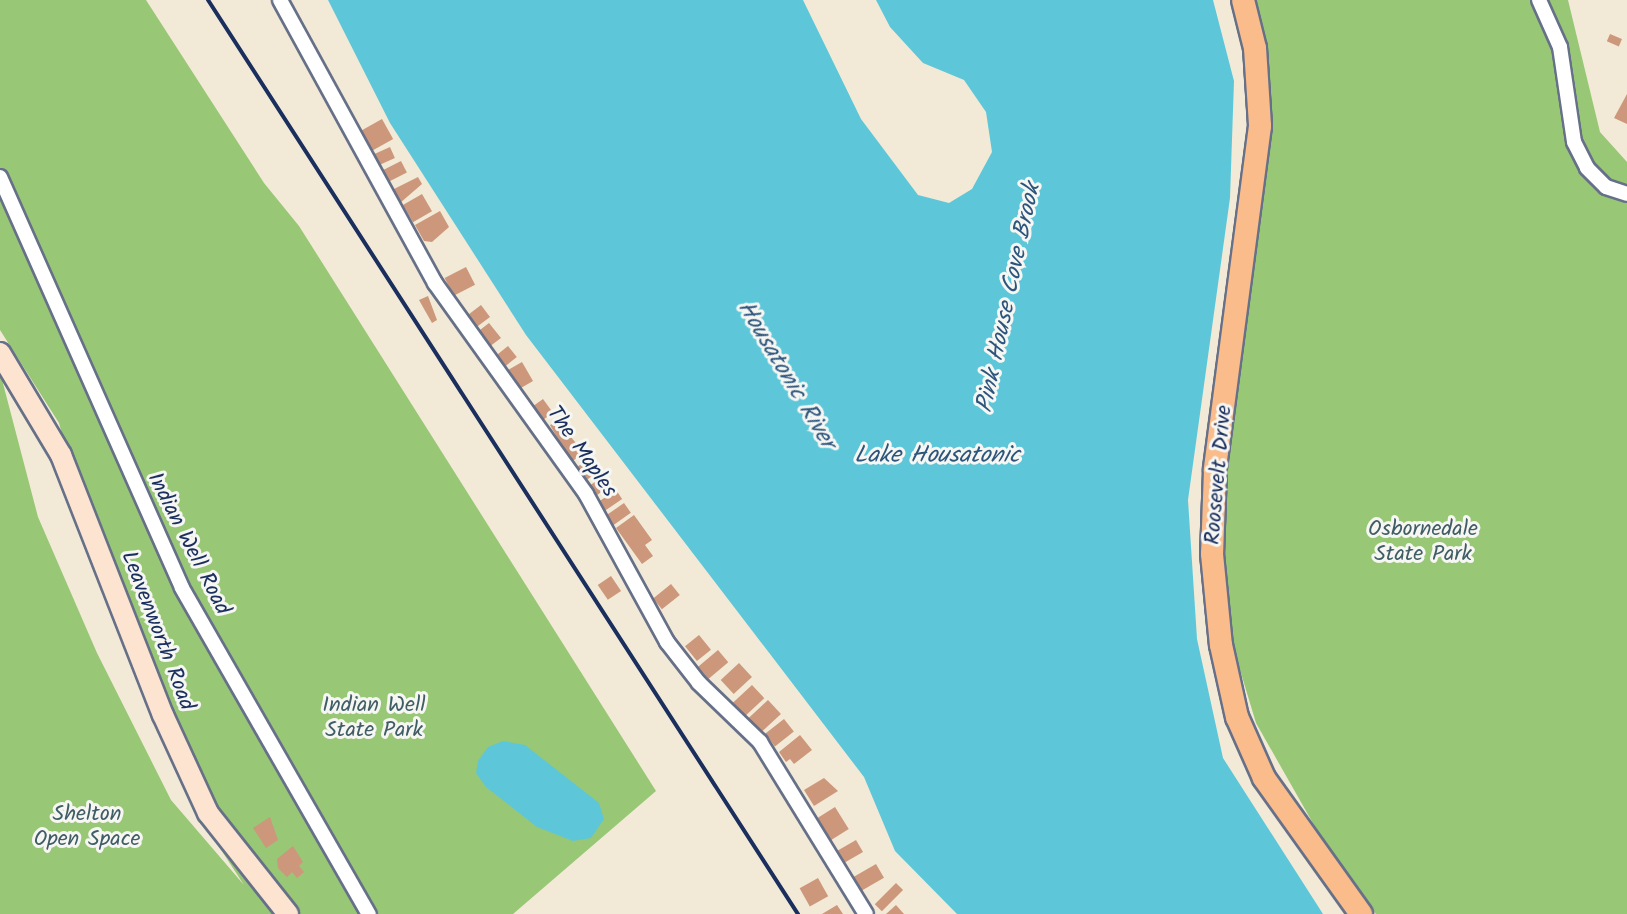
<!DOCTYPE html>
<html>
<head>
<meta charset="utf-8">
<style>
	body { margin:0 }
	#map { position:relative; width:1627px; height:914px; overflow:hidden; background:#f2ead7; font-family:Kalam,sans-serif }
	div>[style] { position:absolute }
	[style*='--x'] { left:calc(var(--x)*1px); top:calc(var(--y)*1px); width:calc(var(--w)*1px); rotate:calc(var(--a)*1deg) }
	.green>* { inset:0; background:#98c776 }
	.water>* { inset:0; background:#5dc7d9 }
	.building>* { inset:0; background:#cc977b; transform-origin:0 0 }
	.roads { filter:drop-shadow(2px 0 #667088) drop-shadow(-2px 0 #667088) drop-shadow(0 2px #667088) drop-shadow(0 -2px #667088) }
	.minor>* { height:14px; margin:-7px; padding:0 7px; transform-origin:7px; border-radius:7px; background:#fff }
	.secondary>* { height:20px; margin:-10px; padding:0 10px; transform-origin:10px; border-radius:10px; background:#fde4d0 }
	.primary>* { height:22px; margin:-11px; padding:0 11px; transform-origin:11px; border-radius:11px; background:#f9bc8a }
	.rail>* { height:4px; margin:-2px; padding:0 2px; transform-origin:2px; border-radius:2px; background:#1b2f5e }
	span { translate:-50% -50%; white-space:nowrap; text-align:center; line-height:1.15; -webkit-text-stroke:6px #f6f6f2; paint-order:stroke }
	.street-label { font-size:22px; color:#1b2f5e }
	.park-label { font-size:22px; color:#405d65 }
	.water-label { font-size:24px; color:#2c557d; font-style:italic }
</style>
</head>
<body>
<div id="map">
	<div class="green">
		<i style="clip-path:polygon(0 0,146px 0,264px 183px,299px 226px,656px 791px,513px 914px,0 914px,0 372px,38px 517px,97px 653px,171px 800px,244px 885px,214px 839px,97px 561px,59px 423px,0 330px)"></i>
		<i style="clip-path:polygon(1253px 0,1568px 0,1600px 132px,1627px 162px,1627px 914px,1376px 914px,1343px 876px,1256px 723px,1225px 620px,1217px 539px,1252px 205px)"></i>
	</div>
	<div class="water">
		<i style="clip-path:polygon(328px 0,803px 0,861px 119px,918px 195px,949px 203px,972px 189px,992px 152px,986px 112px,964px 80px,923px 63px,890px 27px,876px 0,1213px 0,1234px 81px,1230px 198px,1188px 500px,1197px 639px,1223px 758px,1323px 914px,957px 914px,895px 851px,864px 777px,526px 335px,390px 123px)"></i>
		<i style="clip-path:polygon(503px 741px,525px 745px,599px 803px,604px 819px,591px 838px,573px 841px,537px 827px,486px 787px,476px 773px,478px 761px,488px 747px)"></i>
	</div>
	<div class="building">
		<i style="left:1610px;top:34px;width:13px;height:8px;rotate:23deg"></i>
		<i style="clip-path:polygon(1627px 94px,1627px 124px,1614px 118px)"></i>
		<i style="left:382px;top:119px;width:23px;height:24px;rotate:61deg"></i>
		<i style="left:390px;top:147px;width:12px;height:17px;rotate:66deg"></i>
		<i style="left:401px;top:161px;width:13px;height:21px;rotate:63deg"></i>
		<i style="clip-path:polygon(418px 177px,422px 184px,400px 203px,392px 190px)"></i>
		<i style="left:422px;top:194px;width:20px;height:22px;rotate:60deg"></i>
		<i style="clip-path:polygon(440px 211px,449px 227px,432px 242px,424px 241px,415px 225px)"></i>
		<i style="left:466px;top:267px;width:20px;height:24px;rotate:63deg"></i>
		<i style="clip-path:polygon(428px 296px,437px 320px,432px 323px,419px 300px)"></i>
		<i style="left:481px;top:305px;width:15px;height:16px;rotate:53deg"></i>
		<i style="clip-path:polygon(489px 323px,501px 338px,489px 347px,480px 330px)"></i>
		<i style="left:508px;top:346px;width:14px;height:14px;rotate:51deg"></i>
		<i style="left:522px;top:362px;width:22px;height:17px;rotate:60deg"></i>
		<i style="left:543px;top:399px;width:17px;height:12px;rotate:54deg"></i>
		<i style="clip-path:polygon(558px 421px,584px 453px,571px 462px,550px 425px)"></i>
		<i style="left:589px;top:458px;width:16px;height:16px;rotate:52deg"></i>
		<i style="left:602px;top:477px;width:12px;height:17px;rotate:55deg"></i>
		<i style="left:616px;top:490px;width:11px;height:21px;rotate:56deg"></i>
		<i style="left:624px;top:503px;width:12px;height:22px;rotate:55deg"></i>
		<i style="clip-path:polygon(634px 515px,652px 540px,645px 545px,653px 556px,642px 564px,616px 528px)"></i>
		<i style="left:611px;top:576px;width:18px;height:16px;rotate:56deg"></i>
		<i style="left:671px;top:584px;width:14px;height:23px;rotate:51deg"></i>
		<i style="left:699px;top:635px;width:19px;height:18px;rotate:51deg"></i>
		<i style="left:718px;top:650px;width:16px;height:26px;rotate:50deg"></i>
		<i style="left:739px;top:663px;width:19px;height:25px;rotate:47deg"></i>
		<i style="left:752px;top:685px;width:18px;height:28px;rotate:47deg"></i>
		<i style="left:768px;top:700px;width:19px;height:28px;rotate:47deg"></i>
		<i style="left:784px;top:719px;width:16px;height:24px;rotate:52deg"></i>
		<i style="clip-path:polygon(800px 735px,812px 750px,794px 764px,790px 759px,786px 762px,779px 752px)"></i>
		<i style="clip-path:polygon(824px 778px,838px 791px,814px 806px,804px 790px)"></i>
		<i style="left:835px;top:807px;width:26px;height:24px;rotate:58deg"></i>
		<i style="clip-path:polygon(270px 817px,278px 840px,266px 848px,253px 828px)"></i>
		<i style="left:856px;top:840px;width:14px;height:22px;rotate:60deg"></i>
		<i style="clip-path:polygon(293px 846px,303px 862px,299px 866px,304px 872px,297px 878px,292px 872px,287px 877px,278px 868px,277px 859px)"></i>
		<i style="left:876px;top:864px;width:16px;height:29px;rotate:60deg"></i>
		<i style="left:818px;top:878px;width:21px;height:21px;rotate:61deg"></i>
		<i style="left:896px;top:883px;width:10px;height:30px;rotate:45deg"></i>
		<i style="clip-path:polygon(837px 905px,843px 914px,822px 914px)"></i>
		<i style="clip-path:polygon(896px 905px,904px 914px,886px 914px)"></i>
	</div>
	<div class="roads">
		<div class="minor">
			<i style="--x:280;--y:0;--w:323;--a:61.3"></i>
			<i style="--x:435;--y:283;--w:259;--a:54.4"></i>
			<i style="--x:586;--y:494;--w:169;--a:61.3"></i>
			<i style="--x:667;--y:642;--w:52;--a:52"></i>
			<i style="--x:699;--y:683;--w:85;--a:44"></i>
			<i style="--x:760;--y:742;--w:202;--a:58.4"></i>
			<i style="--x:1539;--y:0;--w:51;--a:65.9"></i>
			<i style="--x:1560;--y:47;--w:96;--a:81.6"></i>
			<i style="--x:1574;--y:142;--w:29;--a:63"></i>
			<i style="--x:1587;--y:168;--w:27;--a:45"></i>
			<i style="--x:1606;--y:187;--w:22;--a:18"></i>
			<i style="--x:0;--y:177;--w:449;--a:66.1"></i>
			<i style="--x:182;--y:588;--w:376;--a:60.2"></i>
		</div>
		<div class="secondary">
			<i style="--x:0;--y:353;--w:119;--a:59.1"></i>
			<i style="--x:61;--y:455;--w:279;--a:68.6"></i>
			<i style="--x:163;--y:715;--w:108;--a:65.3"></i>
			<i style="--x:208;--y:813;--w:129;--a:51.6"></i>
		</div>
		<div class="primary">
			<i style="--x:1243;--y:0;--w:49;--a:76"></i>
			<i style="--x:1255;--y:48;--w:78;--a:86.3"></i>
			<i style="--x:1260;--y:126;--w:347;--a:97.5"></i>
			<i style="--x:1215;--y:470;--w:84;--a:92"></i>
			<i style="--x:1212;--y:554;--w:91;--a:84.4"></i>
			<i style="--x:1221;--y:645;--w:74;--a:77.5"></i>
			<i style="--x:1237;--y:717;--w:67;--a:66.1"></i>
			<i style="--x:1264;--y:778;--w:167;--a:54.5"></i>
		</div>
	</div>
	<div class="rail">
		<i style="--x:208;--y:0;--w:1088;--a:57.16"></i>
	</div>
	<div class="street-label">
		<span style="left:581px;top:452px;rotate:55deg">The Maples</span>
		<span style="left:1219px;top:475px;rotate:-85deg">Roosevelt Drive</span>
		<span style="left:188px;top:544px;rotate:63deg">Indian Well Road</span>
		<span style="left:157px;top:631px;rotate:69deg">Leavenworth Road</span>
	</div>
	<div class="park-label">
		<span style="left:1423px;top:542px">Osbornedale<br>State Park</span>
		<span style="left:374px;top:718px">Indian Well<br>State Park</span>
		<span style="left:87px;top:827px">Shelton<br>Open Space</span>
	</div>
	<div class="water-label">
		<span style="left:1009px;top:298px;rotate:-78deg">Pink House Cove Brook</span>
		<span style="left:786px;top:375px;rotate:59deg">Housatonic River</span>
		<span style="left:937px;top:456px">Lake Housatonic</span>
	</div>
</div>
</body>
</html>
